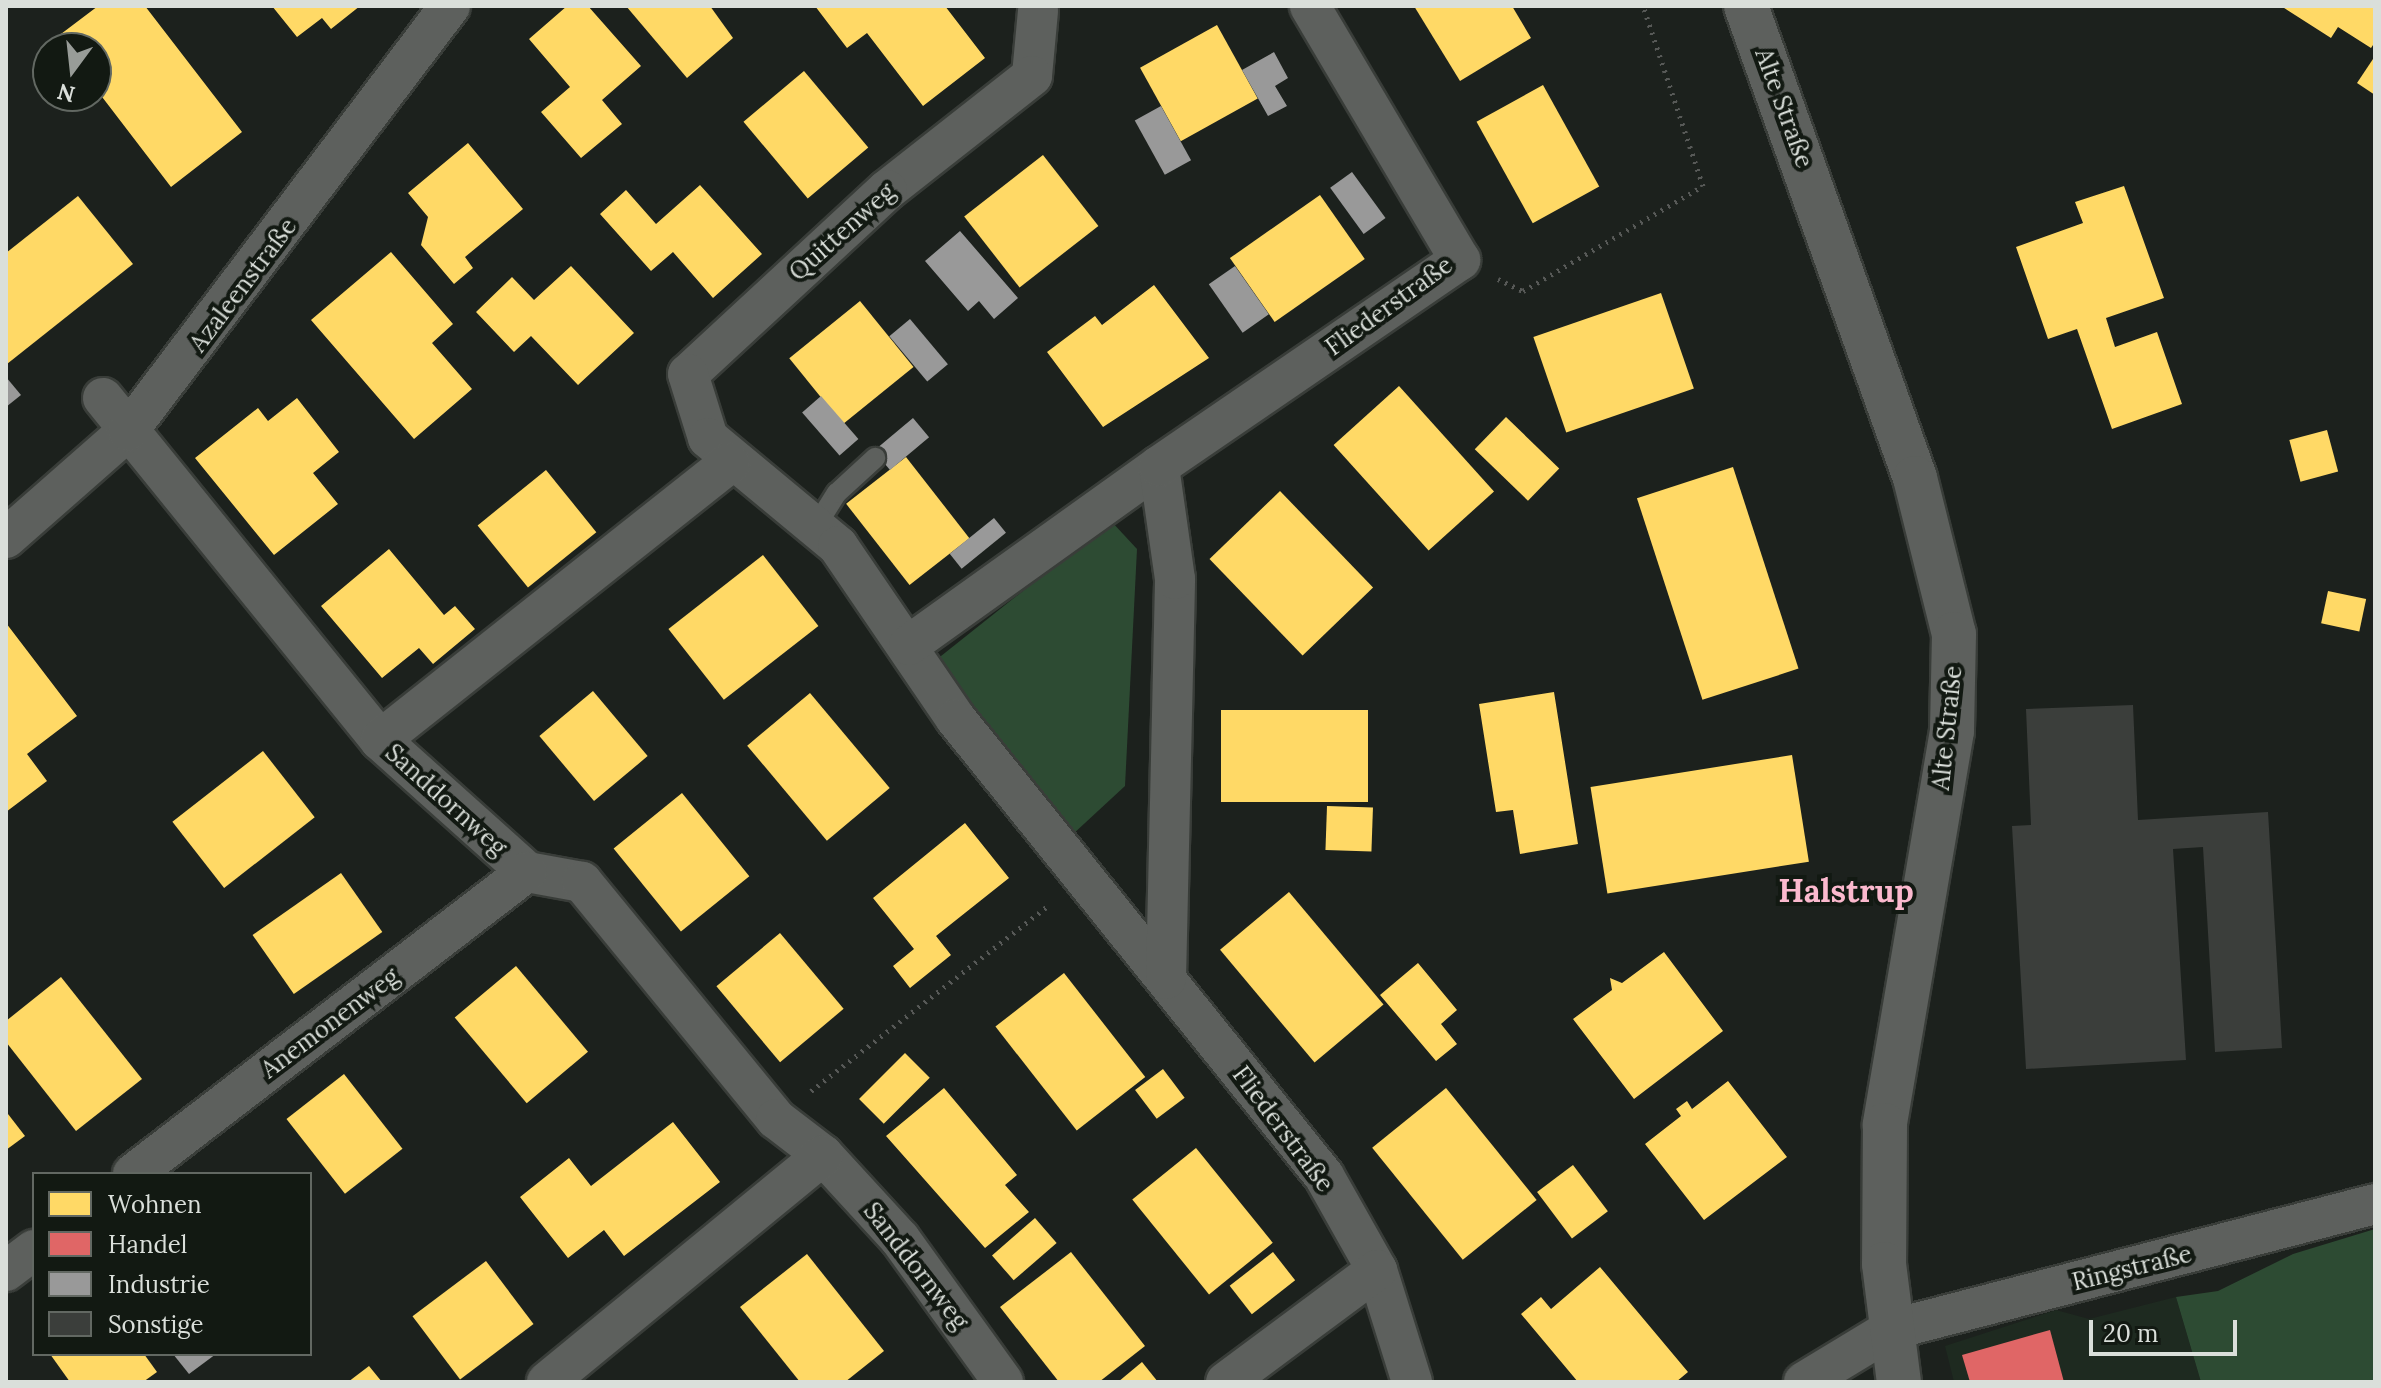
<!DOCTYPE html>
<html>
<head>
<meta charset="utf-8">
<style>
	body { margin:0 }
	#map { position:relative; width:2381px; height:1388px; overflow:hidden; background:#1c211d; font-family:Lora,serif }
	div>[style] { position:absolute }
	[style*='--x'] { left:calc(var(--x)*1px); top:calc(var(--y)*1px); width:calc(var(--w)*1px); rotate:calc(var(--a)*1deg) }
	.built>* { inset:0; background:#1e2a20 }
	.green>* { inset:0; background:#2d4b33 }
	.homes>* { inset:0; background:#ffd966; transform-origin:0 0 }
	.shops>* { inset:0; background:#e06666 }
	.industry>* { inset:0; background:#999; transform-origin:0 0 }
	.building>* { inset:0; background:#3b3e3b }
	.path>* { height:5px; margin-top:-2.5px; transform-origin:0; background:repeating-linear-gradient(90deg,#575957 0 2px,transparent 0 8px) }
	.roads { filter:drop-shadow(2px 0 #393d39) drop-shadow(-2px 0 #393d39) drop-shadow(0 2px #393d39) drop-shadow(0 -2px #393d39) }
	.service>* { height:20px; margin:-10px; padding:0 10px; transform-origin:10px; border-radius:10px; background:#5d605d }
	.minor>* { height:40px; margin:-20px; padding:0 20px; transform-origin:20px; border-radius:20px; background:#5d605d }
	.tertiary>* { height:44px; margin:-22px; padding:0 22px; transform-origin:22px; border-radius:22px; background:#5d605d }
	span { translate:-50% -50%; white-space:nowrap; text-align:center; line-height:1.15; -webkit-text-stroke:8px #121912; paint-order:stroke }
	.street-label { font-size:24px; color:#dadfda }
	.district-label { font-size:32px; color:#fbb9ce; font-weight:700 }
	.frame { position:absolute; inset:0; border:8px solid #dadfda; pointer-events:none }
	.legend { position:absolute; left:32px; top:1172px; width:280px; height:184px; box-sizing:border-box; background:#121912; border:2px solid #626862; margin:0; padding:10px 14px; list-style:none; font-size:24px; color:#dadfda }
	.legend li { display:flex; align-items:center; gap:16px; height:40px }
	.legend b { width:40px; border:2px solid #626862 }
	.north { position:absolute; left:32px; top:32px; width:80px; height:80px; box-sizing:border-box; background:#121912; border:2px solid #626862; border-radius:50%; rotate:195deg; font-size:22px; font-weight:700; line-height:32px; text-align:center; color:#dadfda }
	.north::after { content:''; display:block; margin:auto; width:28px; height:36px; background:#989c98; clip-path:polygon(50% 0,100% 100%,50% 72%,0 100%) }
	.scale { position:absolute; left:2089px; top:1320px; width:148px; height:36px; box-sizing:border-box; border:4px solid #dadfda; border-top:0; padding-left:10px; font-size:24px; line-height:28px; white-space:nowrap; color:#dadfda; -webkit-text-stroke:6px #121912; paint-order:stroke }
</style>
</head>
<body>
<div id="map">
	<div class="built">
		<i style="clip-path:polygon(2176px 1297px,2201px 1382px,1954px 1382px,1945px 1346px,2056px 1310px,2089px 1319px)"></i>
	</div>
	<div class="green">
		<i style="clip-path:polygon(1111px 521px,1137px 549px,1125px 786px,1072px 835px,936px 660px)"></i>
		<i style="clip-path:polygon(2375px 1229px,2375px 1382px,2201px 1382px,2176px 1297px,2218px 1291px,2293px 1254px)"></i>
	</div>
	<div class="homes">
		<i style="clip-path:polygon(98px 6px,145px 6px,242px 132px,171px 187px,96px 89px,96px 48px,65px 48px,57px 37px)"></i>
		<i style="clip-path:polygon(272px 6px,360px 6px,331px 29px,322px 18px,297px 37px)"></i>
		<i style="clip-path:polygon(567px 6px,588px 6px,641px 66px,602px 100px,622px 124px,581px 158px,541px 112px,570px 87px,529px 39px)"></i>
		<i style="clip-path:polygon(626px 6px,710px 6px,733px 38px,687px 78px)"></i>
		<i style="clip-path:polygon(815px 6px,945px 6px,985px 58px,923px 106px,867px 33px,847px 48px)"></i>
		<i style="clip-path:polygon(1414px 6px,1512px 6px,1531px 38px,1460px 81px)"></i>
		<i style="clip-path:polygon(2281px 6px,2375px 6px,2375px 42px,2371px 48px,2338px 27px,2331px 38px)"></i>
		<i style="left:1217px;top:25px;width:84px;height:88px;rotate:61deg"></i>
		<i style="clip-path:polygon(2375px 56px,2375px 95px,2357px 83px)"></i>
		<i style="left:804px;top:71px;width:100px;height:79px;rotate:50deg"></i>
		<i style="left:1543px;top:85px;width:116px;height:76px;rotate:61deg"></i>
		<i style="clip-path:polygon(468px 143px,523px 209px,465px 257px,473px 268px,454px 284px,421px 245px,428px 217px,408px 193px)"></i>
		<i style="left:1043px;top:155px;width:90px;height:100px;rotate:52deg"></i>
		<i style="clip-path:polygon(700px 185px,762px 254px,713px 298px,673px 252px,651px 271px,600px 214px,626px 190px,656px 224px)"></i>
		<i style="clip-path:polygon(2124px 186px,2164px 298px,2106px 318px,2115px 347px,2157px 332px,2182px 404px,2112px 429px,2077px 329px,2048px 339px,2016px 247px,2083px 223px,2075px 202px)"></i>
		<i style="left:1320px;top:195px;width:78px;height:110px;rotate:55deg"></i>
		<i style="clip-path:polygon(78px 196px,133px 264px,7px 364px,6px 253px)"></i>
		<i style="clip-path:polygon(391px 252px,453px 324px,432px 343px,472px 389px,414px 439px,311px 320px)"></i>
		<i style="clip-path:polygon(571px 266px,634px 333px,578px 385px,531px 336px,514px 352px,476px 312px,512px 277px,534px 300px)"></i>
		<i style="clip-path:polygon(1154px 285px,1209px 358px,1103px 427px,1047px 352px,1095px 316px,1102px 325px)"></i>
		<i style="left:1661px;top:293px;width:101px;height:135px;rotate:71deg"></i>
		<i style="left:860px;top:301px;width:85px;height:91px;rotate:51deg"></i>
		<i style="left:1399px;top:386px;width:142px;height:88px;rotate:48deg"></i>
		<i style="clip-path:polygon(297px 398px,339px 452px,313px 473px,338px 504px,274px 555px,195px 458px,258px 408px,268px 421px)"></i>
		<i style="left:1506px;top:417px;width:74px;height:45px;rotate:44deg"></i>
		<i style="left:2327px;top:430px;width:43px;height:39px;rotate:75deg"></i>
		<i style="left:906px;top:457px;width:103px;height:76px;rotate:52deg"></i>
		<i style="left:1733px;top:467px;width:212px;height:101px;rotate:72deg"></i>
		<i style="left:546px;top:470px;width:80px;height:88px;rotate:51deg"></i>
		<i style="left:1280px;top:491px;width:134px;height:98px;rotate:46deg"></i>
		<i style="clip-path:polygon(389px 549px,444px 615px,455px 606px,475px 629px,433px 664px,419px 648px,382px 678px,321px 606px)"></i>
		<i style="left:763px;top:555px;width:90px;height:120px;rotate:52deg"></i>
		<i style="left:2328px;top:591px;width:39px;height:33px;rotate:12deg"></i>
		<i style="clip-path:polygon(6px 623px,77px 716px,27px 754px,47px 781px,6px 812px)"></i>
		<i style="left:593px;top:691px;width:85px;height:70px;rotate:50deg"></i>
		<i style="clip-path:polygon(1554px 692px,1578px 844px,1520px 854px,1513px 810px,1496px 812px,1479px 704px)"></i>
		<i style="left:810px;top:693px;width:124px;height:82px;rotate:50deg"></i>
		<i style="left:1221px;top:710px;width:147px;height:92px"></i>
		<i style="left:263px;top:751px;width:84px;height:115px;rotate:52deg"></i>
		<i style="left:1792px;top:755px;width:108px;height:204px;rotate:81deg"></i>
		<i style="left:682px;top:793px;width:107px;height:88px;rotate:51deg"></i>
		<i style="left:1327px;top:806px;width:46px;height:44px;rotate:2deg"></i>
		<i style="clip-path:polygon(965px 823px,1009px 878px,936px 936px,951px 955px,910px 988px,893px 966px,914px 949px,873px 898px)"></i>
		<i style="left:341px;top:873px;width:72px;height:108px;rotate:55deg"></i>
		<i style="left:1289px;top:892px;width:147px;height:90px;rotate:50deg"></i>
		<i style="left:780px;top:933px;width:99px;height:83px;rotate:50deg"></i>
		<i style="clip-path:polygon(1664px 952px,1723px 1031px,1634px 1099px,1573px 1019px,1612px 990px,1610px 978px,1622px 983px)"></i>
		<i style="clip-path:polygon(1418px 963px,1457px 1010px,1441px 1024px,1457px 1044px,1436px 1061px,1380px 995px)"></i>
		<i style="left:516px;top:966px;width:112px;height:80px;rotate:50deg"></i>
		<i style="left:1064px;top:973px;width:132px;height:87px;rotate:52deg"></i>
		<i style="clip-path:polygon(61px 977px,142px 1079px,76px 1131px,6px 1042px,6px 1021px)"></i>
		<i style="left:905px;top:1053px;width:35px;height:65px;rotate:45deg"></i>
		<i style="left:1163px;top:1069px;width:36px;height:35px;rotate:53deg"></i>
		<i style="left:344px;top:1074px;width:95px;height:73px;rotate:52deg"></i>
		<i style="clip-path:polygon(1728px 1081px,1787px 1157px,1704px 1220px,1645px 1144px,1681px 1116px,1676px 1109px,1687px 1101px,1692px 1109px)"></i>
		<i style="clip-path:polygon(944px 1088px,1017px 1175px,1005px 1185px,1029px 1212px,985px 1248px,886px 1136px)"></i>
		<i style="left:1446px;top:1088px;width:144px;height:95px;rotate:51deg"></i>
		<i style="clip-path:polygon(8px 1114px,25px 1136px,6px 1150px,6px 1116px)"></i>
		<i style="clip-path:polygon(673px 1122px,720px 1182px,624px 1256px,604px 1230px,568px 1258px,520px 1197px,569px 1158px,591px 1186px)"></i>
		<i style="left:1196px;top:1148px;width:122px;height:82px;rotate:51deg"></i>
		<i style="left:1573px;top:1165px;width:58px;height:45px;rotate:53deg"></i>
		<i style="left:1035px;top:1218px;width:33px;height:57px;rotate:49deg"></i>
		<i style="clip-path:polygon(1071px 1252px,1145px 1346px,1099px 1382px,1059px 1382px,1000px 1307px)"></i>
		<i style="left:1273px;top:1252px;width:36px;height:55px;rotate:52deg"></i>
		<i style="clip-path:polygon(807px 1254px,884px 1351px,845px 1382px,800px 1382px,740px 1307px)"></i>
		<i style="left:486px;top:1261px;width:79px;height:92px;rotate:53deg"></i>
		<i style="clip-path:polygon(1600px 1267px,1688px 1372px,1676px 1382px,1578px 1382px,1521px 1314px,1541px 1297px,1551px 1309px)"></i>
		<i style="clip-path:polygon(50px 1354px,144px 1354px,157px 1372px,143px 1382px,70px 1382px)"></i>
		<i style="clip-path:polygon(1142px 1362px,1158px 1382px,1118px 1382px)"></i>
		<i style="clip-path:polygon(369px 1366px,382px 1382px,348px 1382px)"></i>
	</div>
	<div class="shops">
		<i style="clip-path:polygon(2050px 1330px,2064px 1382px,1970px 1382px,1962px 1355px)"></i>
	</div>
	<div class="industry">
		<i style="clip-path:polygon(1274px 52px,1288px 78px,1275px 86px,1287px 106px,1268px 116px,1242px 70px)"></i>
		<i style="left:1161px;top:106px;width:62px;height:30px;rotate:61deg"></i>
		<i style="left:1352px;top:172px;width:57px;height:27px;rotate:54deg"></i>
		<i style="clip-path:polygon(960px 231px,1018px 298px,994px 319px,979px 301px,968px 311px,925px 261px)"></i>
		<i style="left:1235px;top:266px;width:59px;height:32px;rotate:55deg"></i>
		<i style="left:910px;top:319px;width:59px;height:27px;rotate:50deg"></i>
		<i style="clip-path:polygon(6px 377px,21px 395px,6px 407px)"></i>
		<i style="left:821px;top:396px;width:57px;height:25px;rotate:49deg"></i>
		<i style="left:913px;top:418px;width:25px;height:51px;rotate:50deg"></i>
		<i style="left:994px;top:518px;width:19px;height:57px;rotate:51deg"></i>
		<i style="clip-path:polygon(173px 1354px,216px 1354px,189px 1374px)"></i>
	</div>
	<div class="building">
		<i style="clip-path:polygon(2133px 705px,2138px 820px,2268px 812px,2282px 1048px,2215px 1052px,2203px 847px,2173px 849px,2186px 1060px,2026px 1069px,2012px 826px,2031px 825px,2026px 709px)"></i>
	</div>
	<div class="path">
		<i style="--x:1498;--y:279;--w:28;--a:26"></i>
		<i style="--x:1523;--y:291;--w:208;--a:-30.3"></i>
		<i style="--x:1703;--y:186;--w:190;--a:-108.4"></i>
		<i style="--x:811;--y:1091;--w:302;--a:-38"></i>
	</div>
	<div class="roads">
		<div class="service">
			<i style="--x:816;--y:526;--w:39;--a:-58"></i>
			<i style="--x:837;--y:493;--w:52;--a:-42.6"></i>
		</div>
		<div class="minor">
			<i style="--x:1038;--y:11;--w:65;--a:95.3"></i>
			<i style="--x:1032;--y:76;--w:184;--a:141.8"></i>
			<i style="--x:887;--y:190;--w:271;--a:137.2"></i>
			<i style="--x:688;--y:374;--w:67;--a:72.6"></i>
			<i style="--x:708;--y:438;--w:169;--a:39.7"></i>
			<i style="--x:838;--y:546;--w:209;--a:55.7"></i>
			<i style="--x:956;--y:719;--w:587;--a:51.16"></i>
			<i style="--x:1324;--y:1176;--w:108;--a:60.6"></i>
			<i style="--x:1377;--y:1270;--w:117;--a:72.6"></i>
			<i style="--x:103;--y:398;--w:440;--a:51"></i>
			<i style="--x:380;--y:740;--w:198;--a:41.9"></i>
			<i style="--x:527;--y:872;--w:56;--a:10.3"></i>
			<i style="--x:582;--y:882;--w:306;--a:50.7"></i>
			<i style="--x:776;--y:1119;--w:59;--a:37.5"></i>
			<i style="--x:823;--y:1155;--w:114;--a:47.5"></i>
			<i style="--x:900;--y:1239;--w:176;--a:54.2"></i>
			<i style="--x:6;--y:538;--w:162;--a:-41.3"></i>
			<i style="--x:128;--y:431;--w:533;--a:-52.85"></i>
			<i style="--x:909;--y:645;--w:307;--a:-35.6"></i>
			<i style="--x:380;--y:740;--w:446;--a:-38.4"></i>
			<i style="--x:1166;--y:979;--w:400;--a:-88.7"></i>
			<i style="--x:1175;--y:579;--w:114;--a:-98.1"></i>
			<i style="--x:1159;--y:466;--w:365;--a:-34.4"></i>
			<i style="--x:1460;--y:260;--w:295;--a:-120.6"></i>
			<i style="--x:133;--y:1174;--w:496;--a:-37.5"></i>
			<i style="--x:6;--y:1271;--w:35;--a:-37"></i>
			<i style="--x:547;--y:1382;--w:357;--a:-39.4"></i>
			<i style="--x:1226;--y:1382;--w:188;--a:-36.6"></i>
			<i style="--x:1804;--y:1382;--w:100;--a:-31.2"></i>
			<i style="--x:1890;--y:1330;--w:501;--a:-14.56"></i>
		</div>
		<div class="tertiary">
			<i style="--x:1746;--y:6;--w:501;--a:70.3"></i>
			<i style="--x:1915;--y:478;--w:161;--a:76"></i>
			<i style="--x:1954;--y:634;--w:97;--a:91.2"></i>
			<i style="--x:1952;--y:731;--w:400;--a:99.7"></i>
			<i style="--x:1885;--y:1125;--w:139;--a:90.4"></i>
			<i style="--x:1884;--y:1264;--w:119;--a:82.8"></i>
		</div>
	</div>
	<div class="street-label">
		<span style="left:1784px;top:108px;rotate:70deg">Alte Straße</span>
		<span style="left:842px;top:232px;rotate:-42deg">Quittenweg</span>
		<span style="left:243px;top:285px;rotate:-53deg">Azaleenstraße</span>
		<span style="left:1389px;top:306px;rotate:-36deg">Fliederstraße</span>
		<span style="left:1947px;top:728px;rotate:-84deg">Alte Straße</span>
		<span style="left:446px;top:800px;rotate:42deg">Sanddornweg</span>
		<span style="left:330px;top:1023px;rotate:-37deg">Anemonenweg</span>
		<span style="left:1283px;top:1129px;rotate:53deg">Fliederstraße</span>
		<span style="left:916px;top:1266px;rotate:52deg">Sanddornweg</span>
		<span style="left:2132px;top:1268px;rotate:-14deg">Ringstraße</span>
	</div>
	<div class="district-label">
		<span style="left:1846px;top:891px">Halstrup</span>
	</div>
	<div class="frame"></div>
	<ul class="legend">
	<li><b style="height:22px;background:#ffd966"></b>Wohnen</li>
	<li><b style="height:22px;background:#e06666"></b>Handel</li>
	<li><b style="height:22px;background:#999"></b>Industrie</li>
	<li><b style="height:22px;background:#3b3e3b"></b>Sonstige</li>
	</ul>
	<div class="north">N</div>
	<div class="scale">20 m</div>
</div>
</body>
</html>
